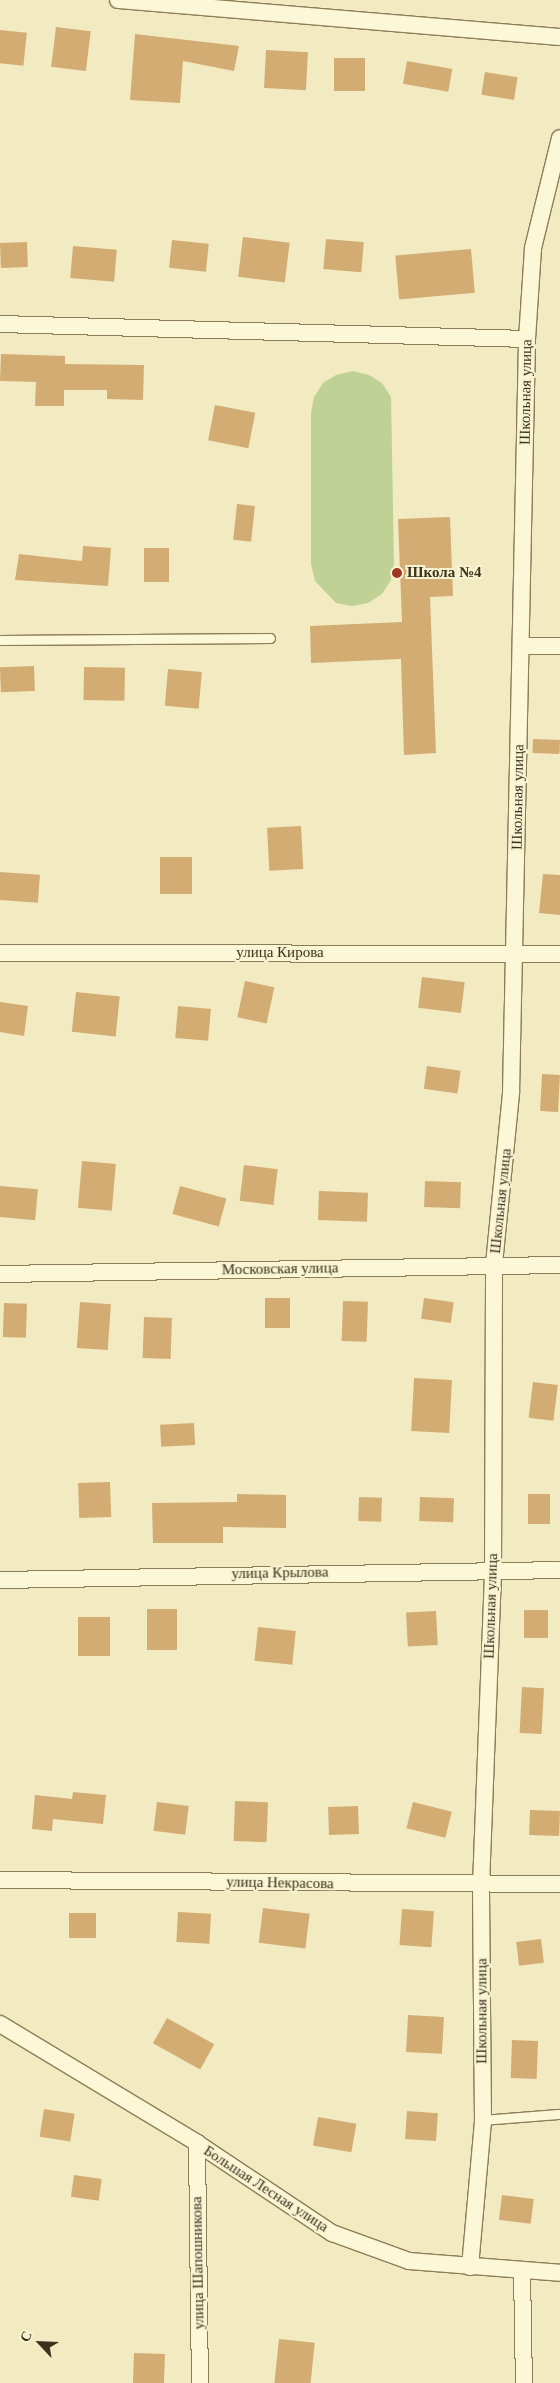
<!DOCTYPE html>
<html>
<head>
<meta charset="utf-8">
<style>
	body { margin:0 }
	#map { position:relative; width:560px; height:2383px; overflow:hidden; background:#f2ebc2; font-family:Georgia,serif }
	div>[style] { position:absolute }
	[style*='--x'] { left:calc(var(--x)*1px); top:calc(var(--y)*1px); width:calc(var(--w)*1px); rotate:calc(var(--a)*1deg) }
	.green>* { inset:0; background:#c0d195 }
	.building>* { inset:0; background:#d3ac74; transform-origin:0 0 }
	.roads { filter:drop-shadow(1px 0 #8d7d57) drop-shadow(-1px 0 #8d7d57) drop-shadow(0 1px #8d7d57) drop-shadow(0 -1px #8d7d57) }
	.lane>* { height:9px; margin:-4.5px; padding:0 4.5px; transform-origin:4.5px; border-radius:4.5px; background:#fcf7d6 }
	.street>* { height:16px; margin:-8px; padding:0 8px; transform-origin:8px; border-radius:8px; background:#fcf7d6 }
	.dots>* { width:14px; height:14px; translate:-50% -50%; box-sizing:border-box; border:2px solid #f8f4d2; border-radius:50% }
	span { translate:-50% -50%; white-space:nowrap; text-align:center; line-height:1.15; -webkit-text-stroke:4px #f8f4d2; paint-order:stroke }
	.street-label { font-size:15px; color:#3c311d }
	.poi-label { font-size:15px; color:#3c311d; font-weight:700 }
	.left { translate:0 -50%; text-align:left }
	.north { position:absolute; left:15px; top:2318px; width:50px; height:50px; -webkit-text-stroke:4px #f8f4d2; paint-order:stroke; rotate:295deg; font-size:14px; font-weight:700; line-height:20px; text-align:center; color:#3c311d }
	.north::after { content:''; display:block; margin:auto; width:18px; height:22px; background:#3c311d; clip-path:polygon(50% 0,100% 100%,50% 72%,0 100%) }
</style>
</head>
<body>
<div id="map">
	<div class="green">
		<i style="clip-path:polygon(353px 371px,369px 375px,382px 383px,391px 397px,394px 563px,391px 580px,382px 594px,368px 603px,352px 606px,336px 603px,315px 581px,311px 564px,311px 413px,314px 397px,323px 383px,336px 375px)"></i>
	</div>
	<div class="building">
		<i style="left:56px;top:27px;width:35px;height:40px;rotate:7deg"></i>
		<i style="left:0;top:30px;width:27px;height:33px;rotate:6deg"></i>
		<i style="clip-path:polygon(135px 34px,239px 46px,234px 71px,183px 61px,180px 103px,130px 100px)"></i>
		<i style="left:266px;top:50px;width:42px;height:38px;rotate:3deg"></i>
		<i style="left:334px;top:58px;width:31px;height:33px"></i>
		<i style="left:407px;top:61px;width:46px;height:23px;rotate:10deg"></i>
		<i style="left:485px;top:72px;width:33px;height:23px;rotate:9deg"></i>
		<i style="left:243px;top:237px;width:47px;height:40px;rotate:7deg"></i>
		<i style="left:326px;top:239px;width:38px;height:30px;rotate:5deg"></i>
		<i style="left:172px;top:240px;width:37px;height:28px;rotate:6deg"></i>
		<i style="left:27px;top:242px;width:25px;height:27px;rotate:88deg"></i>
		<i style="left:73px;top:246px;width:44px;height:32px;rotate:5deg"></i>
		<i style="left:471px;top:249px;width:44px;height:76px;rotate:85deg"></i>
		<i style="clip-path:polygon(1px 354px,65px 356px,65px 364px,144px 365px,143px 400px,107px 399px,107px 390px,64px 390px,64px 406px,35px 406px,36px 382px,0 381px)"></i>
		<i style="left:215px;top:405px;width:41px;height:36px;rotate:11deg"></i>
		<i style="left:237px;top:504px;width:18px;height:36px;rotate:6deg"></i>
		<i style="clip-path:polygon(450px 517px,453px 596px,430px 597px,436px 753px,404px 755px,401px 659px,311px 663px,310px 626px,402px 622px,398px 519px)"></i>
		<i style="clip-path:polygon(83px 546px,111px 548px,108px 586px,15px 580px,19px 554px,82px 561px)"></i>
		<i style="left:144px;top:548px;width:25px;height:34px"></i>
		<i style="left:34px;top:666px;width:25px;height:34px;rotate:88deg"></i>
		<i style="left:84px;top:667px;width:41px;height:33px;rotate:1deg"></i>
		<i style="left:168px;top:669px;width:34px;height:37px;rotate:5deg"></i>
		<i style="left:533px;top:739px;width:27px;height:14px;rotate:2deg"></i>
		<i style="left:301px;top:826px;width:43px;height:34px;rotate:87deg"></i>
		<i style="left:160px;top:857px;width:32px;height:37px"></i>
		<i style="left:0;top:872px;width:40px;height:28px;rotate:4deg"></i>
		<i style="clip-path:polygon(543px 874px,560px 875px,560px 915px,539px 913px)"></i>
		<i style="left:422px;top:977px;width:43px;height:31px;rotate:7deg"></i>
		<i style="left:245px;top:981px;width:30px;height:37px;rotate:12deg"></i>
		<i style="left:76px;top:992px;width:44px;height:40px;rotate:6deg"></i>
		<i style="clip-path:polygon(0 1002px,28px 1006px,24px 1036px,0 1032px)"></i>
		<i style="left:178px;top:1006px;width:33px;height:32px;rotate:5deg"></i>
		<i style="left:427px;top:1066px;width:34px;height:23px;rotate:8deg"></i>
		<i style="left:542px;top:1074px;width:18px;height:37px;rotate:3deg"></i>
		<i style="left:82px;top:1161px;width:34px;height:47px;rotate:5deg"></i>
		<i style="left:244px;top:1165px;width:34px;height:36px;rotate:7deg"></i>
		<i style="left:425px;top:1181px;width:36px;height:26px;rotate:2deg"></i>
		<i style="left:0;top:1186px;width:38px;height:31px;rotate:5deg"></i>
		<i style="left:180px;top:1186px;width:48px;height:29px;rotate:15deg"></i>
		<i style="left:319px;top:1191px;width:49px;height:29px;rotate:2deg"></i>
		<i style="left:290px;top:1298px;width:30px;height:25px;rotate:90deg"></i>
		<i style="left:424px;top:1298px;width:30px;height:21px;rotate:8deg"></i>
		<i style="left:343px;top:1301px;width:25px;height:40px;rotate:2deg"></i>
		<i style="left:80px;top:1302px;width:31px;height:46px;rotate:4deg"></i>
		<i style="left:4px;top:1303px;width:23px;height:34px;rotate:2deg"></i>
		<i style="left:144px;top:1317px;width:28px;height:41px;rotate:2deg"></i>
		<i style="left:414px;top:1378px;width:38px;height:53px;rotate:3deg"></i>
		<i style="left:533px;top:1382px;width:25px;height:36px;rotate:7deg"></i>
		<i style="left:194px;top:1423px;width:22px;height:34px;rotate:87deg"></i>
		<i style="left:110px;top:1482px;width:35px;height:32px;rotate:88deg"></i>
		<i style="clip-path:polygon(237px 1494px,286px 1495px,286px 1528px,223px 1527px,223px 1543px,153px 1543px,152px 1503px,237px 1502px)"></i>
		<i style="left:528px;top:1494px;width:22px;height:30px"></i>
		<i style="left:359px;top:1497px;width:23px;height:24px;rotate:2deg"></i>
		<i style="left:420px;top:1497px;width:34px;height:24px;rotate:2deg"></i>
		<i style="left:147px;top:1609px;width:30px;height:41px"></i>
		<i style="left:524px;top:1610px;width:24px;height:28px"></i>
		<i style="left:436px;top:1611px;width:34px;height:30px;rotate:87deg"></i>
		<i style="left:78px;top:1617px;width:32px;height:39px"></i>
		<i style="left:258px;top:1627px;width:38px;height:34px;rotate:6deg"></i>
		<i style="left:522px;top:1687px;width:22px;height:46px;rotate:3deg"></i>
		<i style="clip-path:polygon(73px 1792px,106px 1795px,103px 1824px,53px 1819px,52px 1831px,32px 1829px,35px 1795px,72px 1799px)"></i>
		<i style="left:235px;top:1801px;width:33px;height:40px;rotate:2deg"></i>
		<i style="left:157px;top:1802px;width:32px;height:29px;rotate:7deg"></i>
		<i style="left:413px;top:1802px;width:40px;height:27px;rotate:14deg"></i>
		<i style="left:358px;top:1806px;width:28px;height:30px;rotate:88deg"></i>
		<i style="left:530px;top:1810px;width:30px;height:25px;rotate:2deg"></i>
		<i style="left:263px;top:1908px;width:47px;height:35px;rotate:7deg"></i>
		<i style="left:402px;top:1909px;width:32px;height:36px;rotate:4deg"></i>
		<i style="left:178px;top:1912px;width:33px;height:30px;rotate:3deg"></i>
		<i style="left:69px;top:1913px;width:27px;height:25px"></i>
		<i style="left:541px;top:1939px;width:24px;height:25px;rotate:83deg"></i>
		<i style="left:408px;top:2015px;width:36px;height:37px;rotate:3deg"></i>
		<i style="left:167px;top:2018px;width:54px;height:29px;rotate:29deg"></i>
		<i style="left:512px;top:2040px;width:26px;height:38px;rotate:2deg"></i>
		<i style="left:44px;top:2109px;width:31px;height:28px;rotate:9deg"></i>
		<i style="left:407px;top:2111px;width:31px;height:28px;rotate:4deg"></i>
		<i style="left:318px;top:2117px;width:39px;height:29px;rotate:10deg"></i>
		<i style="left:74px;top:2175px;width:28px;height:22px;rotate:8deg"></i>
		<i style="left:502px;top:2195px;width:32px;height:25px;rotate:7deg"></i>
		<i style="left:279px;top:2339px;width:36px;height:44px;rotate:6deg"></i>
		<i style="left:134px;top:2353px;width:31px;height:30px;rotate:2deg"></i>
	</div>
	<div class="roads">
		<div class="lane">
			<i style="--x:0;--y:640;--w:270;--a:-0.4"></i>
			<i style="--x:483;--y:2120;--w:77;--a:-4.5"></i>
		</div>
		<div class="street">
			<i style="--x:118;--y:0;--w:444;--a:4.8"></i>
			<i style="--x:0;--y:324;--w:527;--a:1.63"></i>
			<i style="--x:522;--y:646;--w:38;--a:0"></i>
			<i style="--x:0;--y:953;--w:560;--a:0.1"></i>
			<i style="--x:0;--y:1274;--w:560;--a:-0.92"></i>
			<i style="--x:0;--y:1580;--w:560;--a:-1.02"></i>
			<i style="--x:0;--y:1880;--w:560;--a:0.41"></i>
			<i style="--x:0;--y:2024;--w:230;--a:31.1"></i>
			<i style="--x:197;--y:2143;--w:162;--a:33.7"></i>
			<i style="--x:332;--y:2233;--w:82;--a:20"></i>
			<i style="--x:409;--y:2261;--w:151;--a:4.5"></i>
			<i style="--x:197;--y:2143;--w:240;--a:89.3"></i>
			<i style="--x:470;--y:2267;--w:148;--a:-84.9"></i>
			<i style="--x:483;--y:2120;--w:234;--a:-90.5"></i>
			<i style="--x:481;--y:1886;--w:317;--a:-87.8"></i>
			<i style="--x:493;--y:1569;--w:305;--a:-89.8"></i>
			<i style="--x:494;--y:1264;--w:172;--a:-84.3"></i>
			<i style="--x:511;--y:1093;--w:754;--a:-88.78"></i>
			<i style="--x:527;--y:339;--w:91;--a:-86.2"></i>
			<i style="--x:533;--y:248;--w:113;--a:-76.2"></i>
			<i style="--x:522;--y:2271;--w:112;--a:89"></i>
		</div>
	</div>
	<div class="dots">
		<i style="left:397px;top:573px;background:#a13622"></i>
	</div>
	<div class="street-label">
		<span style="left:526px;top:392px;rotate:-89deg">Школьная улица</span>
		<span style="left:518px;top:797px;rotate:-89deg">Школьная улица</span>
		<span style="left:280px;top:953px">улица Кирова</span>
		<span style="left:501px;top:1201px;rotate:-84deg">Школьная улица</span>
		<span style="left:280px;top:1269px;rotate:-1deg">Московская улица</span>
		<span style="left:280px;top:1573px;rotate:-1deg">улица Крылова</span>
		<span style="left:491px;top:1606px;rotate:-88deg">Школьная улица</span>
		<span style="left:280px;top:1883px;rotate:1deg">улица Некрасова</span>
		<span style="left:482px;top:2011px;rotate:-90deg">Школьная улица</span>
		<span style="left:266px;top:2189px;rotate:33deg">Большая Лесная улица</span>
		<span style="left:198px;top:2263px;rotate:-91deg">улица Шапошникова</span>
	</div>
	<div class="poi-label">
		<span class="left" style="left:407px;top:573px">Школа №4</span>
	</div>
	<div class="north">С</div>
</div>
</body>
</html>
